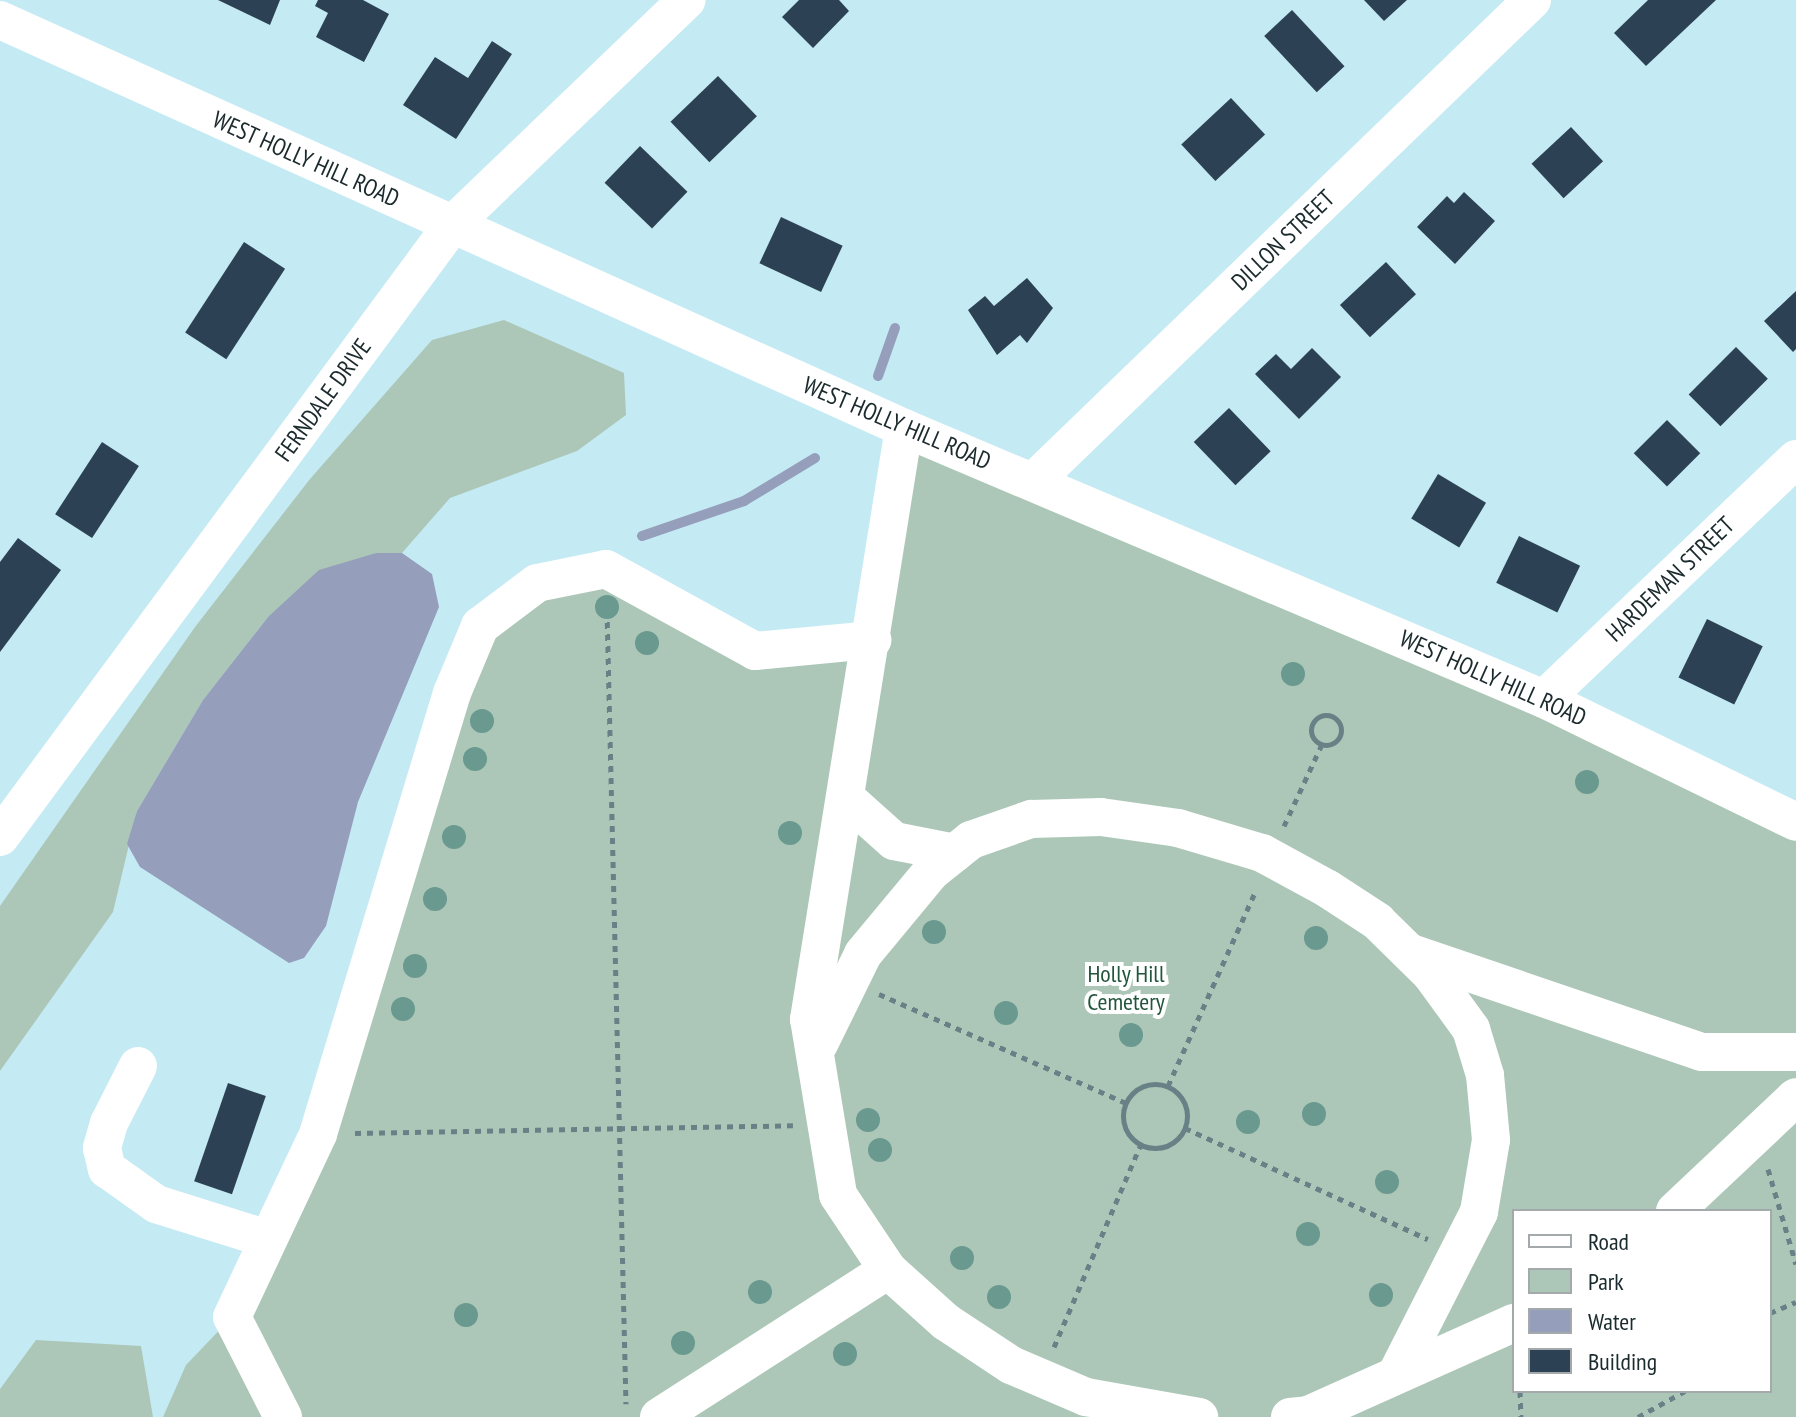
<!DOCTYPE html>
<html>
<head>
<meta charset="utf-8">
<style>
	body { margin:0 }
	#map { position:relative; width:1796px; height:1417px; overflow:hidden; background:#c4eaf4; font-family:"PT Sans Narrow",sans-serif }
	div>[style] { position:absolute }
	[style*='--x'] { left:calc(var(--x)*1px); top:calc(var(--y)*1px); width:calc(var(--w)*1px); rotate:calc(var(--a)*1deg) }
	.green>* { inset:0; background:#acc7b7 }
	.water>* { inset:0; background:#959eba }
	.stream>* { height:10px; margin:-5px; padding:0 5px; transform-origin:5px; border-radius:5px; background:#959eba }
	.building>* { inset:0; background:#2c4254; transform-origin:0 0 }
	.path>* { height:5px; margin-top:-2.5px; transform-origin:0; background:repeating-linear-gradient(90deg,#678187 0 6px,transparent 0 12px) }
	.path>.ring { margin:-2.5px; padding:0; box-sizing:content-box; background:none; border:5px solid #678187; border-radius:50% }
	.minor>* { height:38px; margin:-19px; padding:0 19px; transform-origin:19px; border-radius:19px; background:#fff }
	.trees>* { width:24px; height:24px; margin:-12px; border-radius:50%; background:#6a998f }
	span { translate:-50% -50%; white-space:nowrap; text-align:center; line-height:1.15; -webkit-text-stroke:8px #fff; paint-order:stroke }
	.street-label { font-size:24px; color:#1b2a2d }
	.park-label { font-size:24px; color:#21563c }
	.legend { position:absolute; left:1512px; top:1209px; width:260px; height:184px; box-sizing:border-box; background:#fff; border:2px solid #a4aaab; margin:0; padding:10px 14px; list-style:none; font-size:24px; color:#1b2a2d }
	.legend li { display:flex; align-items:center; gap:16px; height:40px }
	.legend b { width:40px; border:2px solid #a4aaab }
</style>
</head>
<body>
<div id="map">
	<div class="green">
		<i style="clip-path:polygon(504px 320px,624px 373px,626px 415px,577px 451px,450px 498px,402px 553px,376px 553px,268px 617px,203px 700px,137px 811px,113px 912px,0 1071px,0 906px,195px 627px,310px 479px,432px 340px)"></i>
		<i style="clip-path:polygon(evenodd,904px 428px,1796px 822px,1796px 1417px,163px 1417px,186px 1365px,232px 1317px,480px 626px,576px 570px,730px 640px,871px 640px,904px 428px,1514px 1211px,1770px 1211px,1770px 1391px,1514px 1391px,1514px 1211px)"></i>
		<i style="clip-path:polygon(36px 1340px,141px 1346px,153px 1417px,0 1417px,0 1389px)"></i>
	</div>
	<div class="water">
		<i style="clip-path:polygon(376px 553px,402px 553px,432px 574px,439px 607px,358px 802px,326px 926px,304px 958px,289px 963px,140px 867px,127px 844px,137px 811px,203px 700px,268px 617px,319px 570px)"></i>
	</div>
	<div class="stream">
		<i style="--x:878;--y:376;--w:51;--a:-70.5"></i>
		<i style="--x:642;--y:536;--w:108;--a:-18.9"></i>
		<i style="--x:744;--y:501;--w:83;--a:-31.2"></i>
	</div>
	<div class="building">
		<i style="clip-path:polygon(218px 0,280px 0,270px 25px)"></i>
		<i style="clip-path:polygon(318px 0,363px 0,389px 14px,364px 62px,316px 37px,328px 13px,315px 6px)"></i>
		<i style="clip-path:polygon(799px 0,839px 0,849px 11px,813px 48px,782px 17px)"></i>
		<i style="clip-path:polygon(1364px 0,1407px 0,1384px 21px)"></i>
		<i style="clip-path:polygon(1648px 0,1716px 0,1646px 66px,1614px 33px)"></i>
		<i style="left:1292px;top:10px;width:77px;height:38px;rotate:47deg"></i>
		<i style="clip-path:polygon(492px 41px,512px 54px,456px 139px,403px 105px,435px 57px,468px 78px)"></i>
		<i style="left:718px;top:76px;width:56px;height:66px;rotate:46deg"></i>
		<i style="left:1231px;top:98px;width:50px;height:68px;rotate:47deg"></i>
		<i style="left:1571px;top:127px;width:47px;height:54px;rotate:47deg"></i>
		<i style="left:640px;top:146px;width:66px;height:51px;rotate:44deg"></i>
		<i style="clip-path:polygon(1464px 192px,1495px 221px,1455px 264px,1417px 227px,1447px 196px,1454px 203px)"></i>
		<i style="left:781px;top:217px;width:68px;height:51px;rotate:25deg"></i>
		<i style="left:244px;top:242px;width:49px;height:108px;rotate:33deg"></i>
		<i style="left:1386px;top:262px;width:44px;height:63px;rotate:47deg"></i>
		<i style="clip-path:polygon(1027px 278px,1053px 308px,1027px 343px,1020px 335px,997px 355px,968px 310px,985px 296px,994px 306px)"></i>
		<i style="clip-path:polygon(1796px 291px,1796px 349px,1793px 352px,1764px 321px)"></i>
		<i style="left:1736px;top:347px;width:45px;height:67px;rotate:45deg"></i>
		<i style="clip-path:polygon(1312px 348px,1341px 377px,1299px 419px,1255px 374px,1276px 354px,1291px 369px)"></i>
		<i style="left:1229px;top:408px;width:60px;height:49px;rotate:46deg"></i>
		<i style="left:1667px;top:420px;width:47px;height:47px;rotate:45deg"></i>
		<i style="left:102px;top:442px;width:44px;height:86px;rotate:33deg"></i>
		<i style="left:1438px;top:474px;width:56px;height:52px;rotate:31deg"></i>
		<i style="left:1519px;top:536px;width:68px;height:52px;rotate:26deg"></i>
		<i style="clip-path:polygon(18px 538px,61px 570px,0 652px,0 562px)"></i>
		<i style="left:1707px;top:619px;width:62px;height:65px;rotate:26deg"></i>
		<i style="left:228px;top:1083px;width:40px;height:104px;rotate:19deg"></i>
	</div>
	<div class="path">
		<i style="--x:607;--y:610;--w:794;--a:88.63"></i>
		<i class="ring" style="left:1311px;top:715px;width:25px;height:25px"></i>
		<i style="--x:1284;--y:826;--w:90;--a:-65.1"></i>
		<i style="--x:879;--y:994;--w:270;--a:23.8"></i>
		<i class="ring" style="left:1123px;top:1084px;width:59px;height:59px"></i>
		<i style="--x:1168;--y:1086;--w:215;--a:-65.8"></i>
		<i style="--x:1185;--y:1128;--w:267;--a:24.6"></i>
		<i style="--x:355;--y:1133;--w:438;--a:-1"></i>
		<i style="--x:1768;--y:1169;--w:99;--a:73.6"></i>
		<i style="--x:1770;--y:1313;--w:28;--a:-23"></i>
		<i style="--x:1054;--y:1347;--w:221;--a:-66.8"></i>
		<i style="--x:1520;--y:1391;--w:26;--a:88"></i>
		<i style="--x:1638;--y:1417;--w:54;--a:-29"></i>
	</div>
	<div class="minor">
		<i style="--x:0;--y:20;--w:992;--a:24.29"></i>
		<i style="--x:904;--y:428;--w:695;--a:22.95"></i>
		<i style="--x:1544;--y:699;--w:280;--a:26"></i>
		<i style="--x:904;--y:428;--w:599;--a:99.13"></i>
		<i style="--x:809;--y:1019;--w:178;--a:80.6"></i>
		<i style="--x:838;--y:1195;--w:90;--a:56.3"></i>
		<i style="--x:888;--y:1270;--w:78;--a:41.9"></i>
		<i style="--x:946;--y:1322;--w:78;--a:33.5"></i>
		<i style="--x:1011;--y:1365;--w:82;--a:23.1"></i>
		<i style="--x:1086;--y:1397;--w:115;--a:10"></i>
		<i style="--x:1035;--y:480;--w:691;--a:-44"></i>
		<i style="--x:1544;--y:699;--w:348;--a:-43.6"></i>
		<i style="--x:847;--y:799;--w:63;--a:41.8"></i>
		<i style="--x:894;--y:841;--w:62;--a:11.1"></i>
		<i style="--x:0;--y:837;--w:761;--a:-53.55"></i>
		<i style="--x:452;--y:225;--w:325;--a:-43.8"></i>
		<i style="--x:1411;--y:953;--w:307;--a:18.8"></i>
		<i style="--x:1702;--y:1052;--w:94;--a:0"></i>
		<i style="--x:819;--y:1044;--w:100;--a:-63.9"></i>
		<i style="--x:863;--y:954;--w:107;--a:-50.3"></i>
		<i style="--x:931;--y:872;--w:51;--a:-38.7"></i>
		<i style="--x:971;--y:840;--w:64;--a:-19.3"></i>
		<i style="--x:1031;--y:819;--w:70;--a:-1.6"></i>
		<i style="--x:1101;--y:817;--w:78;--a:8.1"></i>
		<i style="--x:1178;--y:828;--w:88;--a:16.6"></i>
		<i style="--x:1262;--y:853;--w:75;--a:28.6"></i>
		<i style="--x:1328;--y:889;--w:59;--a:33.1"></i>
		<i style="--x:1377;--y:921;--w:76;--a:44.5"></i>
		<i style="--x:1431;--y:974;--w:68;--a:54"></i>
		<i style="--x:1471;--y:1029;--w:48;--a:73.1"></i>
		<i style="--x:1485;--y:1075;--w:65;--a:84.7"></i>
		<i style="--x:1491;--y:1140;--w:73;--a:99.5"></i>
		<i style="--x:1479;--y:1212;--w:178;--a:117"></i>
		<i style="--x:138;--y:1066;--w:64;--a:117"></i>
		<i style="--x:109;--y:1123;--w:26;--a:106"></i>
		<i style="--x:102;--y:1148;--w:22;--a:77"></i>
		<i style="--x:107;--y:1169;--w:60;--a:35.5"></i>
		<i style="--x:156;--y:1204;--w:117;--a:17.4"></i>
		<i style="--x:1675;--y:1211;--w:166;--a:-43.3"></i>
		<i style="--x:283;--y:1417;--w:112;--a:-117"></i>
		<i style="--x:232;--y:1317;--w:202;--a:-64.8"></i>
		<i style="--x:318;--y:1134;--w:461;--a:-73.1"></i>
		<i style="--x:452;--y:693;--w:73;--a:-67.3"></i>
		<i style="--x:480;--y:626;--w:71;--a:-37"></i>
		<i style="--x:537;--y:583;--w:70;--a:-11.5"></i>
		<i style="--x:606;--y:569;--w:170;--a:28.8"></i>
		<i style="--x:755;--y:651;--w:118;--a:-5.4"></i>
		<i style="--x:659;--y:1417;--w:272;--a:-32.7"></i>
		<i style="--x:1290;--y:1417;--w:18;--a:-6"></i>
		<i style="--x:1308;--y:1415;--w:226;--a:-24.1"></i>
	</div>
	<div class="trees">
		<i style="left:607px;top:607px"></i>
		<i style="left:647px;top:643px"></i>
		<i style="left:1293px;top:674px"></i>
		<i style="left:482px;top:721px"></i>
		<i style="left:475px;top:759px"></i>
		<i style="left:1587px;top:782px"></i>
		<i style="left:790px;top:833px"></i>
		<i style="left:454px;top:837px"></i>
		<i style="left:435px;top:899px"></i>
		<i style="left:934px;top:932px"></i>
		<i style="left:1316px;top:938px"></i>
		<i style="left:415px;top:966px"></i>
		<i style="left:403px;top:1009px"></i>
		<i style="left:1006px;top:1013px"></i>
		<i style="left:1131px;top:1035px"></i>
		<i style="left:1314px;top:1114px"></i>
		<i style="left:868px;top:1120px"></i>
		<i style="left:1248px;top:1122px"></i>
		<i style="left:880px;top:1150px"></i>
		<i style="left:1387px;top:1182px"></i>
		<i style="left:1308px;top:1234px"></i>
		<i style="left:962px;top:1258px"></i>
		<i style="left:760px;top:1292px"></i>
		<i style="left:1381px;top:1295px"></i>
		<i style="left:999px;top:1297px"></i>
		<i style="left:466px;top:1315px"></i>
		<i style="left:683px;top:1343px"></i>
		<i style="left:845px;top:1354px"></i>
	</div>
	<div class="street-label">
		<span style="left:306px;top:159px;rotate:24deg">WEST HOLLY HILL ROAD</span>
		<span style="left:1283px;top:240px;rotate:-44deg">DILLON STREET</span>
		<span style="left:323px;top:400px;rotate:-54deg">FERNDALE DRIVE</span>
		<span style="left:897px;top:423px;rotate:23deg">WEST HOLLY HILL ROAD</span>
		<span style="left:1670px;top:579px;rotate:-44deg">HARDEMAN STREET</span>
		<span style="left:1493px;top:678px;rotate:24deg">WEST HOLLY HILL ROAD</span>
	</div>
	<div class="park-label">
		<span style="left:1126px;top:988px">Holly Hill<br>Cemetery</span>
	</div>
	<ul class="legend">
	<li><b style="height:10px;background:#fff"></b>Road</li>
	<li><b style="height:22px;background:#acc7b7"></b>Park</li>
	<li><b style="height:22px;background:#959eba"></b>Water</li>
	<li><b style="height:22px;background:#2c4254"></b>Building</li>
	</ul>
</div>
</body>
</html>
